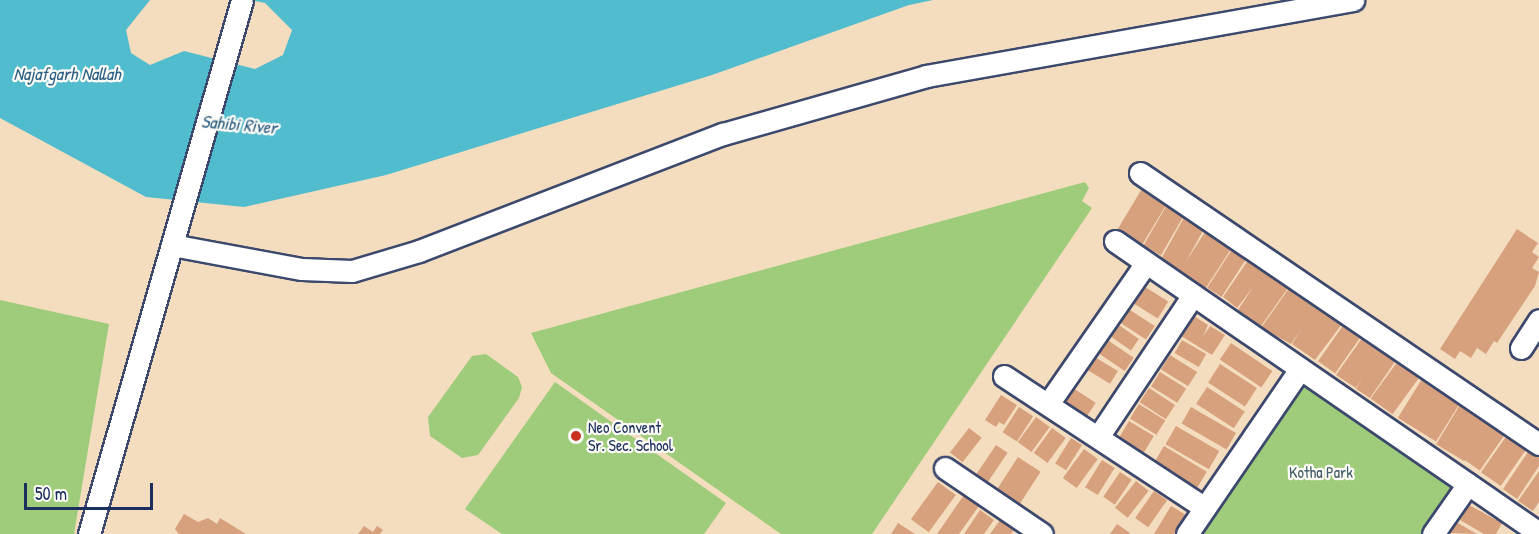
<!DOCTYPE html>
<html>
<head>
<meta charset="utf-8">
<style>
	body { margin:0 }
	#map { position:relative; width:1539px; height:534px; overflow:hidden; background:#f4ddbf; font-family:"Patrick Hand",sans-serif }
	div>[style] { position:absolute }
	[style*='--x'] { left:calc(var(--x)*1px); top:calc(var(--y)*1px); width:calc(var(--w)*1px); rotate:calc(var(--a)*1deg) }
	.green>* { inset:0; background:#9ecc7a }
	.water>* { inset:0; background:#51bccd }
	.building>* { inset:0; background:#d8a17e; transform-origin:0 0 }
	.roads { filter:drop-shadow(2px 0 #3c496d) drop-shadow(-2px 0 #3c496d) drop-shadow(0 2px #3c496d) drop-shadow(0 -2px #3c496d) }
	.minor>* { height:21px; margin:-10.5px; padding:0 10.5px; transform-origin:10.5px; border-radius:10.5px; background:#fff }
	.dots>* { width:16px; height:16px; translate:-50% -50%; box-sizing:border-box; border:3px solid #fdfcf7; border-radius:50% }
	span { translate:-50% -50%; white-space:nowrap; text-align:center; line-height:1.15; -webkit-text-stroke:4.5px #fdfcf7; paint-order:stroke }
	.poi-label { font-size:16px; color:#1b2f5e }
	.left { translate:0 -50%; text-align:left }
	.park-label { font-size:16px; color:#425e66 }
	.water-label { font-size:18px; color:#2e6085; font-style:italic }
	.scale { position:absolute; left:24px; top:483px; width:129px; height:27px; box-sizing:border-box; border:3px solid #1b2f5e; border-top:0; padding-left:8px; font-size:18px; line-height:21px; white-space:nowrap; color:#1b2f5e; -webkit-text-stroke:4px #fdfcf7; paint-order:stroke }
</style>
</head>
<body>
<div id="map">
	<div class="green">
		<i style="clip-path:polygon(1085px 182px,1089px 188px,1082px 201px,1092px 208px,872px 534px,781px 534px,551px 373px,531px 333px)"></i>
		<i style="clip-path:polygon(0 300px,109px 324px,74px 534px,0 534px)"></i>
		<i style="clip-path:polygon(486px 354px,518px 377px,522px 387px,519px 398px,478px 455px,462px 458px,430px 436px,428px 417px,472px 356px)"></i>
		<i style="clip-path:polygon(555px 382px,726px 503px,704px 534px,502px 534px,465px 509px)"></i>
		<i style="clip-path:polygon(1303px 383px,1456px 487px,1423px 534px,1200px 534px)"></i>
	</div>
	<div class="water">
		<i style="clip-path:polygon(0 0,150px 0,126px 30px,131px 53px,150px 65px,184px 51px,255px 69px,283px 55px,292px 30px,265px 3px,251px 0,933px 0,909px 5px,712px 75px,386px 175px,244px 207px,146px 197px,0 118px)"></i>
	</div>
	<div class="building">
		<i style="left:1143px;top:187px;width:29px;height:51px;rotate:31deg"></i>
		<i style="left:1168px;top:203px;width:20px;height:49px;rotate:30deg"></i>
		<i style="left:1186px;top:214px;width:23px;height:53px;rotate:29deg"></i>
		<i style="left:1209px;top:226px;width:31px;height:54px;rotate:33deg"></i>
		<i style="clip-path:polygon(1517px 229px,1538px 243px,1532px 252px,1539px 257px,1532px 268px,1539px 272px,1535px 286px,1497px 343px,1494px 341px,1486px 354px,1477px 348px,1471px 358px,1460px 351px,1455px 359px,1440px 349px)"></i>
		<i style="left:1235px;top:245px;width:17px;height:51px;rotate:33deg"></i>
		<i style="clip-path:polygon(1251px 256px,1293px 281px,1261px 326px,1238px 310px,1253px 287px,1237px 308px,1223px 297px)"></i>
		<i style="clip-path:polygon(1294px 281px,1348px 316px,1315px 360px,1292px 344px,1302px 328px,1291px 344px,1261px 328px)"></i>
		<i style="left:1142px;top:285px;width:31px;height:20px;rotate:32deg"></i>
		<i style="left:1127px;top:308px;width:33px;height:16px;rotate:33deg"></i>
		<i style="clip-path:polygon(1194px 316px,1208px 325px,1203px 337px,1210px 326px,1225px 335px,1212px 355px,1181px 336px)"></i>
		<i style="left:1349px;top:317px;width:21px;height:54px;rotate:35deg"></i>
		<i style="left:1116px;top:323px;width:28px;height:14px;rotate:35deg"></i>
		<i style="clip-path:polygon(1367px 331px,1401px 353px,1370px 398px,1356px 389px,1363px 378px,1356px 388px,1336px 375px)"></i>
		<i style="left:1103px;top:337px;width:37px;height:16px;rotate:34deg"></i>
		<i style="left:1182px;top:340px;width:28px;height:15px;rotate:30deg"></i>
		<i style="left:1231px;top:343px;width:50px;height:20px;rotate:34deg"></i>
		<i style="left:1403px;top:354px;width:27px;height:55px;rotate:36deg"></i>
		<i style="left:1170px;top:355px;width:32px;height:17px;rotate:32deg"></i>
		<i style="left:1093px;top:356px;width:29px;height:15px;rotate:31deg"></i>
		<i style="left:1220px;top:364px;width:44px;height:22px;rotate:33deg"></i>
		<i style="left:1427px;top:371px;width:45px;height:55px;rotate:32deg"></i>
		<i style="left:1160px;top:372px;width:31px;height:17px;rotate:32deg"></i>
		<i style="left:1207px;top:387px;width:45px;height:20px;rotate:33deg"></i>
		<i style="left:1073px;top:388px;width:27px;height:19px;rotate:33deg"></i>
		<i style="left:1149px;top:388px;width:31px;height:17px;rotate:33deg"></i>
		<i style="clip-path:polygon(1001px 395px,1017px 405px,1004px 425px,999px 422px,996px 427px,985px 420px)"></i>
		<i style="left:1464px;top:398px;width:33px;height:54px;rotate:31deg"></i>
		<i style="left:1139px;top:404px;width:31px;height:17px;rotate:32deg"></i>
		<i style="left:1019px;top:407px;width:17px;height:30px;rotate:33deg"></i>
		<i style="left:1191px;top:407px;width:52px;height:19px;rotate:30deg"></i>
		<i style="left:1493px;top:415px;width:21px;height:53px;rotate:35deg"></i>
		<i style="left:1036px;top:417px;width:17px;height:31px;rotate:36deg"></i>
		<i style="left:1129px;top:421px;width:29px;height:20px;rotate:31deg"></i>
		<i style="left:1176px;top:426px;width:50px;height:21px;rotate:30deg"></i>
		<i style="left:969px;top:428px;width:16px;height:31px;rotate:38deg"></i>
		<i style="left:1052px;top:428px;width:17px;height:31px;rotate:36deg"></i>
		<i style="left:1512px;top:428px;width:24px;height:54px;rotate:35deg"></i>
		<i style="left:1071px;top:438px;width:13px;height:30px;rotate:32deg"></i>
		<i style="clip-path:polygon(1534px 443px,1539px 446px,1539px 466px,1517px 499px,1503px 489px)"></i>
		<i style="left:996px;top:445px;width:14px;height:38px;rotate:34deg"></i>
		<i style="left:1164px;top:446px;width:50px;height:20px;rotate:31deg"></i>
		<i style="left:1084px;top:449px;width:17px;height:36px;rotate:36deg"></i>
		<i style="left:1018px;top:457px;width:27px;height:39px;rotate:33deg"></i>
		<i style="left:1102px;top:460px;width:15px;height:32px;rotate:32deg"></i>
		<i style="clip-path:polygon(1539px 471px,1539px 502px,1533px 511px,1518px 501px)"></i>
		<i style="left:1120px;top:472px;width:14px;height:30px;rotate:34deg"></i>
		<i style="left:1136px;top:481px;width:16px;height:34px;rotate:38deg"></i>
		<i style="left:938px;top:482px;width:22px;height:46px;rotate:36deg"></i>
		<i style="left:1154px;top:491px;width:16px;height:33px;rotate:35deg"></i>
		<i style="clip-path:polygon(964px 495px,979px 506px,959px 534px,937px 534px)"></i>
		<i style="clip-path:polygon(1469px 505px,1502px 523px,1496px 534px,1484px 534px,1460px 520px)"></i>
		<i style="clip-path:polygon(1171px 506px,1186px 515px,1174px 534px,1154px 534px)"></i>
		<i style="clip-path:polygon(980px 510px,994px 520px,984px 534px,964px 534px)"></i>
		<i style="clip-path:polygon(184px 514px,198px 522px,208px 518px,217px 524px,220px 518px,246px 534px,179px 534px,175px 529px)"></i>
		<i style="clip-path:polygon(1000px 520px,1014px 530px,1011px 534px,990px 534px)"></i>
		<i style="clip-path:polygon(1456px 522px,1477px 534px,1449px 533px)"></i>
		<i style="clip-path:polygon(898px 523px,915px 534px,891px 534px)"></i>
		<i style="clip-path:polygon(1117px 524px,1130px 533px,1129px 534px,1110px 534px)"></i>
		<i style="clip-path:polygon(364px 526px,373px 532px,377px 526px,383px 530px,380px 534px,358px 534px)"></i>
	</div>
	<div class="roads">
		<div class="minor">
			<i style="--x:1140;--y:173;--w:482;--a:34.2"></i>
			<i style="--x:1115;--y:241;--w:515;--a:34.55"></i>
			<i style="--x:172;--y:245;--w:132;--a:10.5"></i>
			<i style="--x:302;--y:269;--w:50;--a:2.3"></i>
			<i style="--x:352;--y:271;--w:70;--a:-16.6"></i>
			<i style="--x:419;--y:251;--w:326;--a:-21.1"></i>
			<i style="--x:723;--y:134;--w:211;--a:-15.9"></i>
			<i style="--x:926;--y:76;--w:434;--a:-10.1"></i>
			<i style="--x:1521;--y:348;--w:33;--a:-57"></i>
			<i style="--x:1004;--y:376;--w:240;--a:33.3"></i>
			<i style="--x:1048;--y:404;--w:172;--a:-55.2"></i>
			<i style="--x:1098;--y:437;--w:171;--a:-56.2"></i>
			<i style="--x:945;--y:468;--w:117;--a:34.2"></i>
			<i style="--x:89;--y:534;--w:555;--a:-74.01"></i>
			<i style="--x:1187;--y:534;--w:200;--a:-55.6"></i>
			<i style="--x:1433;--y:534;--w:61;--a:-55"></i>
		</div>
	</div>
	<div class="dots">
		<i style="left:576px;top:436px;background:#c8321e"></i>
	</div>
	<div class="poi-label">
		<span class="left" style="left:588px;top:436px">Neo Convent<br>Sr. Sec. School</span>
	</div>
	<div class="park-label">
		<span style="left:1321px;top:472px">Kotha Park</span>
	</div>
	<div class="water-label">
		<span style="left:67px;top:74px">Najafgarh Nallah</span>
		<span style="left:239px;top:125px;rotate:5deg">Sahibi River</span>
	</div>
	<div class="scale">50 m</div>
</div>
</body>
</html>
